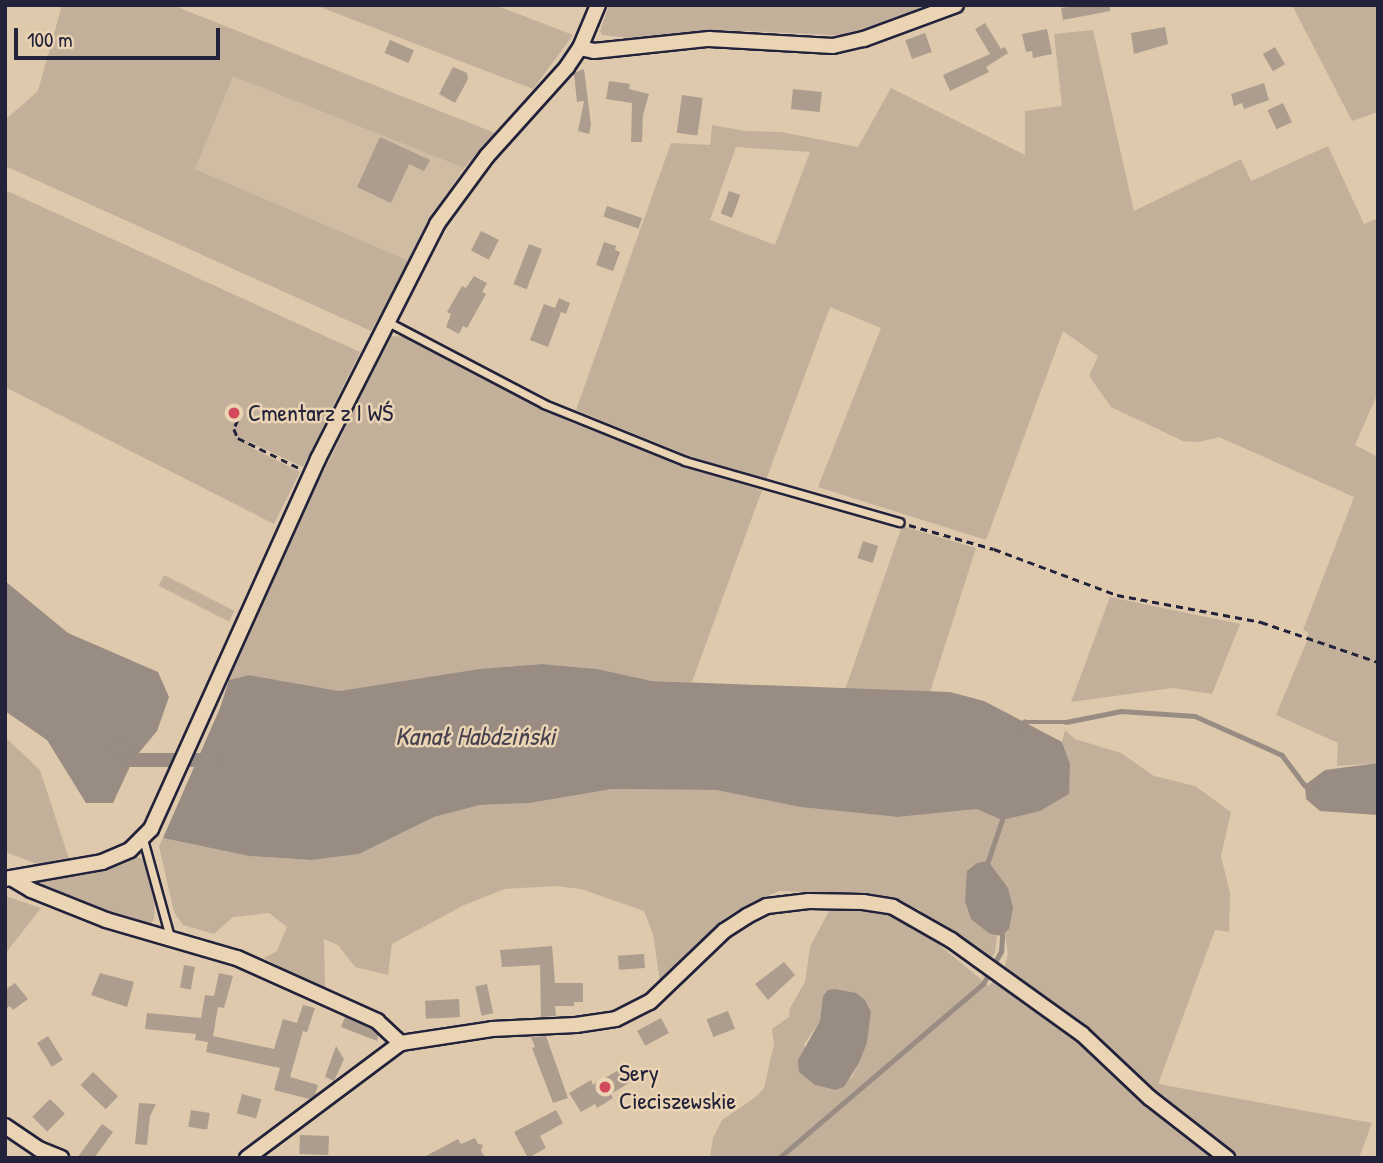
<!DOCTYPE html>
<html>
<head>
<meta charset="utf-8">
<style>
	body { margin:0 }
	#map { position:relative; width:1383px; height:1163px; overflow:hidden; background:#dec9ac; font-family:"Patrick Hand",sans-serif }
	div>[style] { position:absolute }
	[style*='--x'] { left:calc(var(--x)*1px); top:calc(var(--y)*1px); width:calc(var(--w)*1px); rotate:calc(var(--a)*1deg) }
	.built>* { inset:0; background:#cfbca3 }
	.green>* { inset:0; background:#c2b09b; transform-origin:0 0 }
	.water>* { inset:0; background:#998c82 }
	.stream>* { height:4.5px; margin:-2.25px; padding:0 2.25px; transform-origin:2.25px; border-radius:2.25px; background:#998c82 }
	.canal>* { height:14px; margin:-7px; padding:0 7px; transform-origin:7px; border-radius:7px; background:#998c82 }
	.building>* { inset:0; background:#ac9d8e; transform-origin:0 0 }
	.path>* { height:2.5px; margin-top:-1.25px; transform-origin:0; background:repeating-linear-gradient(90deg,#22223b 0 7px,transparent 0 12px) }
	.roads { filter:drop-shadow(2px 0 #22223b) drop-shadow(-2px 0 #22223b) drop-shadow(0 2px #22223b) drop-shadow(0 -2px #22223b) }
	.lane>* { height:7px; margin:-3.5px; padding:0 3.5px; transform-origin:3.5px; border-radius:3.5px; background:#ead4b3 }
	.street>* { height:14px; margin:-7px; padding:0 7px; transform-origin:7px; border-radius:7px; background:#ead4b3 }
	.dots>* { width:19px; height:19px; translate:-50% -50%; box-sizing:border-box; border:4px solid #ead4b3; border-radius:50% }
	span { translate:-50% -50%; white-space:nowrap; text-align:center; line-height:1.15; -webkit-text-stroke:5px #ead4b3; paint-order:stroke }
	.poi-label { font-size:24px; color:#22223b }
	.left { translate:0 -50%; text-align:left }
	.water-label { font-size:26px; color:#464250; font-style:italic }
	.frame { position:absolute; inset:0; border:7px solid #22223b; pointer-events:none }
	.scale { position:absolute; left:14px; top:28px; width:206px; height:32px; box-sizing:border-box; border:4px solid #22223b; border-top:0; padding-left:9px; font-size:21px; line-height:24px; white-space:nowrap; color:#22223b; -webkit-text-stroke:5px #ead4b3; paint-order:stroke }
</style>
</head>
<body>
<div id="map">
	<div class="built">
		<i style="clip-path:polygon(233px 75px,464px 168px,431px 217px,409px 261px,195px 169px)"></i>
	</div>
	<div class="green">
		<i style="clip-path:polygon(62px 5px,172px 5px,495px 133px,464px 168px,233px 76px,195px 169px,409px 261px,371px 331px,5px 166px,5px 120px,38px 91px)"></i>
		<i style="clip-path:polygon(315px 5px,495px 5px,573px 35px,533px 89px)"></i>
		<i style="clip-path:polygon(609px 5px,934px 5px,851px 36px,749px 31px,638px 39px,602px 35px,600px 31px)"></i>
		<i style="clip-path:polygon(1292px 5px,1378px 5px,1378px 112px,1352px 121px)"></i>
		<i style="clip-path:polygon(evenodd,1093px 30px,1134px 211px,1241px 159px,1251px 181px,1328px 146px,1364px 224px,1378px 218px,1378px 393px,1355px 445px,1378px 457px,1378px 763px,1337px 766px,1338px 743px,1276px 715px,1307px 641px,1308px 632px,1303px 630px,1354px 497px,1219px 437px,1199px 442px,1183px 441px,1111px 407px,1089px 376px,1098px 356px,1063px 331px,986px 540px,818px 487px,881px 328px,830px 307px,766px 480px,699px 460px,576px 410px,671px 143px,710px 145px,712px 125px,745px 131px,781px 132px,858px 147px,891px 88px,1025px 155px,1025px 111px,1062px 106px,1054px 34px,1093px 30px,736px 147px,810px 152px,775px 245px,710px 220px,736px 147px)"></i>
		<i style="clip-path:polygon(5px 190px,360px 352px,303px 467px,250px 442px,248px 446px,300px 472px,274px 524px,5px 387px)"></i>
		<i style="clip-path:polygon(391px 336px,406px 337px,570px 422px,687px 467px,762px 490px,692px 682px,652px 681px,597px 669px,542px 664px,479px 669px,339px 691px,249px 675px,229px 680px,290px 539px)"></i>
		<i style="clip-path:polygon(902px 526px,976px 548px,930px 692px,845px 690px)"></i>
		<i style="left:164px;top:575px;width:79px;height:12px;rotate:27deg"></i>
		<i style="clip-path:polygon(1110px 597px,1240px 624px,1212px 694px,1173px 688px,1071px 702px)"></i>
		<i style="clip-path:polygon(evenodd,1065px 730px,1075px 739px,1121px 753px,1154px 776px,1195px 786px,1231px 812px,1221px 856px,1230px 893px,1229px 932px,1215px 930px,1158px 1084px,1372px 1123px,1359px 1158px,710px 1158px,713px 1138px,722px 1120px,757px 1096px,764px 1088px,774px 1044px,772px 1029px,789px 1017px,790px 1008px,805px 982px,810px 947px,829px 911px,855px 910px,887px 914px,932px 939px,989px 986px,996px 978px,1072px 1019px,1004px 969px,1008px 954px,1005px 933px,1009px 929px,990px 934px,997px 935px,995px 953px,990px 959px,928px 919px,919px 909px,863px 894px,779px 891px,744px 906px,722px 920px,660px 982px,653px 934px,644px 911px,581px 889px,555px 886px,505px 889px,462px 906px,392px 944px,388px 975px,355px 967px,338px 945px,324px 939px,325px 990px,264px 958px,277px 951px,287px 927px,269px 913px,233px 917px,214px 934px,183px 925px,174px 912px,159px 846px,163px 838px,249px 856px,311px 860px,359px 854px,434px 817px,480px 805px,530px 803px,612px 789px,716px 790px,800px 807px,898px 817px,977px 809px,1002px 819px,1070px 764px,1062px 742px,1065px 730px,823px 996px,871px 1013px,867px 1043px,859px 1063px,852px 1077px,835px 1090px,815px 1085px,804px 1044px,821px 1020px,823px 996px)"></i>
		<i style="clip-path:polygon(5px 737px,40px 770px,69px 859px,40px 865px,5px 852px)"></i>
		<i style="clip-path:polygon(132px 855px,143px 859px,155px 898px,154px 920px,148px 925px,130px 923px,35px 887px,34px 882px,88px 874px)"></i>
		<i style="clip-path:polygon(5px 896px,41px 908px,5px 954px)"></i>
	</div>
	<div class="water">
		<i style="clip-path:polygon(5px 581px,68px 633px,158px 672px,169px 697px,157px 731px,133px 760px,113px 803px,86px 803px,47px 740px,5px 711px)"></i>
		<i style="clip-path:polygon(542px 664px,597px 669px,652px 681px,950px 692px,984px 701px,1062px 742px,1070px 764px,1069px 794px,1040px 811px,1002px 820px,977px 809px,898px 817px,800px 807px,716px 790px,612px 789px,530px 803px,480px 805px,434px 817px,359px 854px,311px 860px,249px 856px,163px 838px,220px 708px,229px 680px,249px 675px,339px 691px,479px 669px)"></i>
		<i style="clip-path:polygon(1378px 763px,1378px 815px,1320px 811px,1306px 799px,1305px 785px,1325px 770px)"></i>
		<i style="clip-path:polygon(988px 861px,1008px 888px,1013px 908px,1009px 929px,1002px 936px,990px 934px,971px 919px,965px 901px,967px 871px,977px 863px)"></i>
		<i style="clip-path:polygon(835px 989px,856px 993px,865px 1000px,871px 1012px,867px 1043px,859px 1063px,844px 1087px,835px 1090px,815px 1085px,799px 1072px,798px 1060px,820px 1021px,823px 996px,828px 990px)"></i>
	</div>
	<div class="stream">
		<i style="--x:1020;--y:726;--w:6;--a:-45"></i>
		<i style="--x:1024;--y:722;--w:42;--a:0"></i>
		<i style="--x:1066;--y:722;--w:56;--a:-11.3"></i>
		<i style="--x:1121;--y:711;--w:74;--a:3.9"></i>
		<i style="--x:1195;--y:716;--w:95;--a:24.1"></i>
		<i style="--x:1282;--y:755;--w:38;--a:53"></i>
		<i style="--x:1305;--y:785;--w:6;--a:9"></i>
		<i style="--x:988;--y:861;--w:43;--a:-71.1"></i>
		<i style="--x:779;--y:1158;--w:268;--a:-40.5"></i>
		<i style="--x:983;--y:984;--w:37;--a:-61"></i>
		<i style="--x:1001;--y:952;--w:16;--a:-86"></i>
	</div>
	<div class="canal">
		<i style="--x:118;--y:748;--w:19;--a:39"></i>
		<i style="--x:133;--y:760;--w:83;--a:0"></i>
	</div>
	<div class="building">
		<i style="clip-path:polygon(1079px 5px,1110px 5px,1110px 11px,1063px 20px,1061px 8px)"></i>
		<i style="clip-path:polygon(985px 23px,1001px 49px,1005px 47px,1008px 53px,986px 67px,989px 72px,950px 91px,943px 75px,990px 54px,975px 29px)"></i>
		<i style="clip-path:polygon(1165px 27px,1168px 44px,1134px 54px,1131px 33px)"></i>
		<i style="clip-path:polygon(1047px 29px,1052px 54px,1033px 58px,1032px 51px,1026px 52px,1022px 34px)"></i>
		<i style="left:925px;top:33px;width:20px;height:21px;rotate:70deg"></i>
		<i style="left:390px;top:40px;width:26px;height:14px;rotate:23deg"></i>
		<i style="left:1275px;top:47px;width:20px;height:14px;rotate:60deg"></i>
		<i style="clip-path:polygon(453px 67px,467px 73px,468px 79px,455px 103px,439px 94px)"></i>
		<i style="clip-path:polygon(584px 69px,591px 125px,589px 134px,578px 131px,584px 101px,577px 102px,574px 73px)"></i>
		<i style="clip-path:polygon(609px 81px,630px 84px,629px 89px,649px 94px,643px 115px,642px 142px,631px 142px,632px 103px,606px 99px)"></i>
		<i style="clip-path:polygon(1264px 83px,1269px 100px,1244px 109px,1242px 103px,1234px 106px,1231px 94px)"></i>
		<i style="left:793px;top:89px;width:29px;height:20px;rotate:6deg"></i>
		<i style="left:682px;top:95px;width:21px;height:38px;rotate:8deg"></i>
		<i style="left:1283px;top:103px;width:21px;height:17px;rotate:65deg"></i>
		<i style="clip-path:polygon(380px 137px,430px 160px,424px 171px,409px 164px,391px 203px,357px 187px)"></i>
		<i style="left:729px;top:191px;width:12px;height:24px;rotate:20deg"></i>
		<i style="left:607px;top:206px;width:37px;height:11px;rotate:19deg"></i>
		<i style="left:481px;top:231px;width:20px;height:22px;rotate:27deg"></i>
		<i style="clip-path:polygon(604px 242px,616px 246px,615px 250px,620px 252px,613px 271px,596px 265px)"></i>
		<i style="left:529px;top:244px;width:14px;height:43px;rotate:21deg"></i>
		<i style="clip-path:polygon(474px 276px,487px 283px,482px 292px,486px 294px,467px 328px,463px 326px,459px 334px,446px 327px,451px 314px,447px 312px,462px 286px,466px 288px)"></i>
		<i style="clip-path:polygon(559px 298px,570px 303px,566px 314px,561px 312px,548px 347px,530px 340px,544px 304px,555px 308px)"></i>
		<i style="left:863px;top:541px;width:16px;height:18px;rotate:18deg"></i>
		<i style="clip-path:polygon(552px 946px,555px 983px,583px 983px,583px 1002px,574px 1002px,574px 1006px,555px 1006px,556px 1016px,541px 1017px,540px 965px,502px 967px,500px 950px)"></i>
		<i style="left:644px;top:954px;width:14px;height:26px;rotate:86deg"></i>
		<i style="clip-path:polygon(784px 962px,795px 975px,768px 1000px,755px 984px)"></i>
		<i style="left:184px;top:965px;width:11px;height:23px;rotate:10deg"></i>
		<i style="clip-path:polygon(100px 973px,134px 982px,127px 1007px,91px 995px)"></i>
		<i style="clip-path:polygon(219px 973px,233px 976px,224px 1008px,218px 1007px,213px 1036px,274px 1049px,283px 1019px,297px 1023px,303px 1005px,315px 1008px,307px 1032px,303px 1031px,290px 1077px,318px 1085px,315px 1095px,309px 1099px,274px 1090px,280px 1068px,206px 1052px,208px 1042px,195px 1040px,196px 1034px,145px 1029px,147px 1013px,201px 1018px,205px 995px,214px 996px)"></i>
		<i style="clip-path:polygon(15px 983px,28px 999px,13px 1010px,10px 1006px,5px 1009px,5px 990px)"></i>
		<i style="left:487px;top:984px;width:30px;height:12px;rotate:78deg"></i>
		<i style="left:459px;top:999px;width:18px;height:34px;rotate:87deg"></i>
		<i style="left:728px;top:1011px;width:19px;height:23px;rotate:69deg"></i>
		<i style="clip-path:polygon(345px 1017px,372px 1029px,378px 1035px,377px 1041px,341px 1027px)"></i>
		<i style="left:661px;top:1018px;width:17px;height:27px;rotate:62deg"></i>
		<i style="left:48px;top:1036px;width:28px;height:13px;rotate:58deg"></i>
		<i style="clip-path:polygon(546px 1036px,568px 1098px,553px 1103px,532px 1048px,535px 1047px,531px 1037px)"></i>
		<i style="clip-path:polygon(336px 1046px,344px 1059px,334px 1081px,325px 1077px)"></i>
		<i style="clip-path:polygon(629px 1064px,637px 1078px,611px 1094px,613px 1098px,597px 1108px,595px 1104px,581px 1112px,569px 1093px,591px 1080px,593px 1085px)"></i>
		<i style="left:93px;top:1072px;width:35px;height:18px;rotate:44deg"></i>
		<i style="left:242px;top:1094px;width:20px;height:20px;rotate:15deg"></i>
		<i style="left:50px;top:1099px;width:21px;height:25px;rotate:45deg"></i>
		<i style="clip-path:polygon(139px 1103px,156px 1104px,150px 1116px,147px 1145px,135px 1144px)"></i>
		<i style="left:191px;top:1110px;width:19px;height:17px;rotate:9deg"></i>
		<i style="clip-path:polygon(556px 1110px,563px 1123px,540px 1136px,546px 1148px,528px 1158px,514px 1132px)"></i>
		<i style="clip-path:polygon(102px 1124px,113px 1132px,94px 1158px,77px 1158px)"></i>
		<i style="left:300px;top:1135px;width:29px;height:19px;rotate:2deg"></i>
		<i style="clip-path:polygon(475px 1138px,478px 1144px,483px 1145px,481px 1150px,485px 1158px,422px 1158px,458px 1139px,461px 1144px)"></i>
	</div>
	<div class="path">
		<i style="--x:238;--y:420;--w:10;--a:114"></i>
		<i style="--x:234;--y:429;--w:10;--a:66"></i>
		<i style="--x:238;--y:438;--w:68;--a:26.2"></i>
		<i style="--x:909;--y:525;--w:88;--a:15.8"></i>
		<i style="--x:994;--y:549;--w:131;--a:20.5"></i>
		<i style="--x:1117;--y:595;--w:147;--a:10.6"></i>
		<i style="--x:1261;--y:622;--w:124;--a:18.9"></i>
	</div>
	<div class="roads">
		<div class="lane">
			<i style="--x:388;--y:322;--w:176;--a:27.7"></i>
			<i style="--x:544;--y:404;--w:152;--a:22"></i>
			<i style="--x:685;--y:461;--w:223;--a:15.9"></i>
			<i style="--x:143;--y:839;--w:102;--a:74.6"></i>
		</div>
		<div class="street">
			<i style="--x:580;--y:48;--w:14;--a:12"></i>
			<i style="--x:594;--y:51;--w:116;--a:-6"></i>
			<i style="--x:709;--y:39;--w:124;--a:3.2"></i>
			<i style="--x:833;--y:46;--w:32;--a:-13"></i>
			<i style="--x:864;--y:39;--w:98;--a:-20.3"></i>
			<i style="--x:11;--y:878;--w:23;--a:31"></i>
			<i style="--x:31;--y:890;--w:81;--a:21.8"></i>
			<i style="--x:106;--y:920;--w:136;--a:16.2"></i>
			<i style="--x:237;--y:958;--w:154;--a:24.2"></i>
			<i style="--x:377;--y:1021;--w:33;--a:43"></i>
			<i style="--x:5;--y:879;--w:98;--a:-9.9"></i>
			<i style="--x:102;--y:862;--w:30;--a:-23"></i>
			<i style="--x:130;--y:850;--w:30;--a:-45"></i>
			<i style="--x:151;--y:829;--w:406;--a:-65.7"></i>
			<i style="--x:318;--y:459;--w:263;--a:-63.1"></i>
			<i style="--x:437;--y:224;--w:84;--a:-53.7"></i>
			<i style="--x:487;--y:156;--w:120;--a:-48"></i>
			<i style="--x:567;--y:67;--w:23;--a:-56"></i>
			<i style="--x:580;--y:48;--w:47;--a:-67.3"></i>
			<i style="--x:5;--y:1126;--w:41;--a:34.1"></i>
			<i style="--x:39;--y:1149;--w:24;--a:22"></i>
			<i style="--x:247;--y:1158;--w:192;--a:-36.8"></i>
			<i style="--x:401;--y:1043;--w:92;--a:-8.7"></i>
			<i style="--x:492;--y:1029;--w:84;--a:-2.7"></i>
			<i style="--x:576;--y:1025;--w:40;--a:-8.5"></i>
			<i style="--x:616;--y:1019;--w:38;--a:-27"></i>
			<i style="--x:650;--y:1002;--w:103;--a:-43.8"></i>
			<i style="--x:724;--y:931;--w:27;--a:-33"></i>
			<i style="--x:747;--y:916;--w:22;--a:-27"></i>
			<i style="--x:767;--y:906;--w:42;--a:-6.8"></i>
			<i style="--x:809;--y:901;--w:54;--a:1.1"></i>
			<i style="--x:863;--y:902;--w:30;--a:9"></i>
			<i style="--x:893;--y:907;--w:67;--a:29.6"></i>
			<i style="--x:951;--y:940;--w:161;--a:35.7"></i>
			<i style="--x:1082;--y:1034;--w:93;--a:43.3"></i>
			<i style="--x:1150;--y:1098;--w:98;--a:37.9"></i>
		</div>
	</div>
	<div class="dots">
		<i style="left:234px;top:413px;background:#d1495b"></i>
		<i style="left:605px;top:1087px;background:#d1495b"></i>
	</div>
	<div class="poi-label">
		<span class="left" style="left:248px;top:413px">Cmentarz z I WŚ</span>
		<span class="left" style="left:619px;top:1087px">Sery<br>Cieciszewskie</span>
	</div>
	<div class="water-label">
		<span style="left:475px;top:736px">Kanał Habdziński</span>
	</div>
	<div class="frame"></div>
	<div class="scale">100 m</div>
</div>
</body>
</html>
